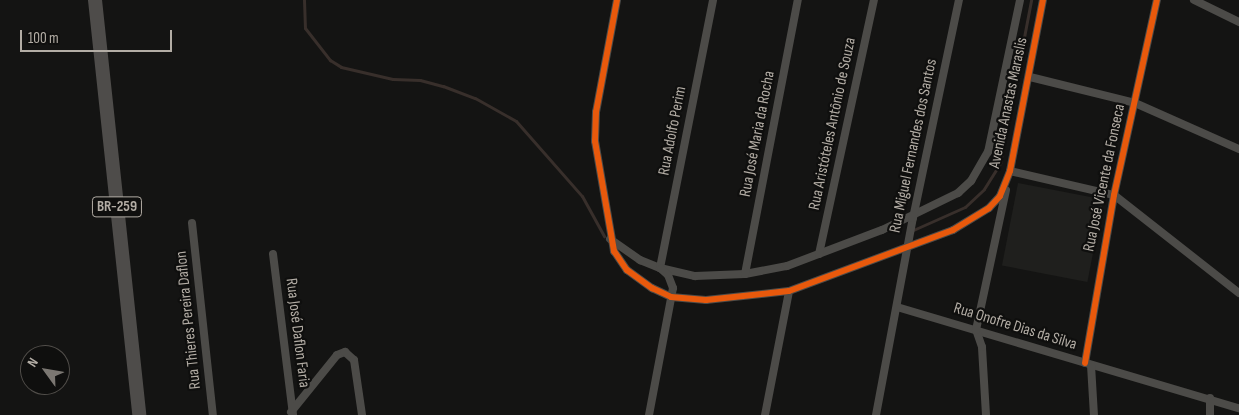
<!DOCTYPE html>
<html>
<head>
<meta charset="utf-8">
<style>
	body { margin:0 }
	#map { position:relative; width:1239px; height:415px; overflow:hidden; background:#141413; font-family:"Sofia Sans Condensed",sans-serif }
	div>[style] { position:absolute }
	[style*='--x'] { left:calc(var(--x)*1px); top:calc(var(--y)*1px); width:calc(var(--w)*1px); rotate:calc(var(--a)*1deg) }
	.built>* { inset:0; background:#1f1f1d; transform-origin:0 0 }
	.stream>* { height:3px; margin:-1.5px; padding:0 1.5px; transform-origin:1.5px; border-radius:1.5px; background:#382f2b }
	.minor>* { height:8px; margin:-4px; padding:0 4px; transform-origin:4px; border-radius:4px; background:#4c4b48 }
	.trunk>* { height:14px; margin:-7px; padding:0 7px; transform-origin:7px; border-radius:7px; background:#4e4c4a }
	.cycleway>* { height:6px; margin:-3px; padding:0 3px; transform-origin:3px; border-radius:3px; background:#e8590c }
	span { translate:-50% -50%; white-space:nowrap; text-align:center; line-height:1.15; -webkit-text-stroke:4.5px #0f0f0e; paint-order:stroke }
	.shield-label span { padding:1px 4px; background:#0f0f0e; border:1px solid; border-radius:4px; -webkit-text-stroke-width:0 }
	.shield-label { font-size:15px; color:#b3ada5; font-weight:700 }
	.street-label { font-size:16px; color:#b3ada5 }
	.north { position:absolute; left:20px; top:345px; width:50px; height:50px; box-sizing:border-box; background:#0f0f0e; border:1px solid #514e4a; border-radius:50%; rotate:302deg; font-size:14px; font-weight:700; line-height:20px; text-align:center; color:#b3ada5 }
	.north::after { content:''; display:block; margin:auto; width:18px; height:22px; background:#7b7772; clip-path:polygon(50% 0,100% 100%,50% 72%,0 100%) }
	.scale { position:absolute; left:20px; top:30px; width:152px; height:22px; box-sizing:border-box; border:2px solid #b3ada5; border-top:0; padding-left:6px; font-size:15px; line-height:18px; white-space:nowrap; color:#b3ada5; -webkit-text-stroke:4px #0f0f0e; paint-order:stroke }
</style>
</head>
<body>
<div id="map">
	<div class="built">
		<i style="left:1018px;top:183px;width:87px;height:84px;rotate:11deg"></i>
	</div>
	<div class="stream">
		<i style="--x:304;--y:0;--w:28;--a:88"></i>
		<i style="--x:305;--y:28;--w:41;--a:52"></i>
		<i style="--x:330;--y:60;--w:13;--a:32"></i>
		<i style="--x:341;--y:67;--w:53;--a:13"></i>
		<i style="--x:393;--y:79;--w:27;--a:2"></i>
		<i style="--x:420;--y:80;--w:24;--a:15"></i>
		<i style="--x:443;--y:86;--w:34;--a:21"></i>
		<i style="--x:475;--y:98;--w:47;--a:29.3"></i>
		<i style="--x:516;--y:121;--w:100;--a:48.7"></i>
		<i style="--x:582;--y:196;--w:46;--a:61.2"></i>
		<i style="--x:911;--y:231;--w:59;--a:-24"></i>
		<i style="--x:965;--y:207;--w:26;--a:-43"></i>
		<i style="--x:984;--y:189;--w:31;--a:-58"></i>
		<i style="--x:1000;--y:163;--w:166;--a:-79.2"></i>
	</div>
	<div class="minor">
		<i style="--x:617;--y:0;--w:114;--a:100.6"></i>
		<i style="--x:596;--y:112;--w:29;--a:92"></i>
		<i style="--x:595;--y:141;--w:112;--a:80.2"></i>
		<i style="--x:614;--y:251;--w:23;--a:56"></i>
		<i style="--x:627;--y:270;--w:31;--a:36"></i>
		<i style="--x:652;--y:288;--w:21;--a:25"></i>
		<i style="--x:671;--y:297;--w:35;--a:5"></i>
		<i style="--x:706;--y:300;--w:83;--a:-6.2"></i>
		<i style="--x:789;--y:291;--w:175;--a:-20.4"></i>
		<i style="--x:953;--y:230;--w:42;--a:-31.4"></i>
		<i style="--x:989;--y:208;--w:16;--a:-47"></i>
		<i style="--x:1000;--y:196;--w:27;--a:-68"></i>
		<i style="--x:1010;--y:171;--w:174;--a:-79.1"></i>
		<i style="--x:1194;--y:0;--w:50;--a:26.1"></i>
		<i style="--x:1030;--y:77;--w:108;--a:13.9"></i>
		<i style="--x:1135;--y:103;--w:114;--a:23.9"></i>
		<i style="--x:1010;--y:171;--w:107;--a:13"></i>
		<i style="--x:1114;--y:195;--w:159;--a:38.1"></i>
		<i style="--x:192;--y:223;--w:193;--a:83.8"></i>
		<i style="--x:610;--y:239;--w:37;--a:35"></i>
		<i style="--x:640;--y:260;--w:22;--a:22"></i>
		<i style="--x:660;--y:268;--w:36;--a:13"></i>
		<i style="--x:695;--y:276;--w:50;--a:-2.3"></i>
		<i style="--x:745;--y:274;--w:43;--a:-10.8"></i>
		<i style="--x:787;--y:266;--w:102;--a:-20.8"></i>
		<i style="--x:882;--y:230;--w:85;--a:-26"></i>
		<i style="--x:958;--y:193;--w:18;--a:-43"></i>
		<i style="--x:971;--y:181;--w:34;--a:-60"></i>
		<i style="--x:988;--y:152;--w:155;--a:-78.1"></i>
		<i style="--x:273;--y:254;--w:162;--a:82.9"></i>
		<i style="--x:819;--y:254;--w:260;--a:-77.8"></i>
		<i style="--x:660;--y:268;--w:273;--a:-78.8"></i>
		<i style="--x:745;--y:274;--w:279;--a:-79.1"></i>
		<i style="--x:897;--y:307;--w:357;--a:16.5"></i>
		<i style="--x:1085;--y:363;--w:170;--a:-80.2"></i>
		<i style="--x:1114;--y:195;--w:200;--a:-77.6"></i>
		<i style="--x:1091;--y:365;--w:50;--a:86.6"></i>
		<i style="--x:1210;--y:398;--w:17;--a:90"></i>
		<i style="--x:291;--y:412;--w:73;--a:-51.1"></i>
		<i style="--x:337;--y:355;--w:9;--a:-21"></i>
		<i style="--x:345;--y:352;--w:12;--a:42"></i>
		<i style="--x:354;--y:360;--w:56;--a:81.7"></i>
		<i style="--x:649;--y:415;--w:129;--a:-79.3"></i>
		<i style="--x:673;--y:288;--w:14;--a:-111"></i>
		<i style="--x:668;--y:275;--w:9;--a:-139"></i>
		<i style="--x:765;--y:415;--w:126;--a:-79"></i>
		<i style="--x:876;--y:415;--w:200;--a:-79.4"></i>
		<i style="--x:913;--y:218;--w:223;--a:-78.1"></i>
		<i style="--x:986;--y:415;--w:68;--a:-93.4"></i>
		<i style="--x:982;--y:347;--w:18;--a:-109"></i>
		<i style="--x:976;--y:330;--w:143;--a:-77.9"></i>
	</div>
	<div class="trunk">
		<i style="--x:95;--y:0;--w:417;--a:83.9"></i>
	</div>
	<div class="cycleway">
		<i style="--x:617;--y:0;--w:114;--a:100.6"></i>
		<i style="--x:596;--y:112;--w:29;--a:92"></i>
		<i style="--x:595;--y:141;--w:112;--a:80.2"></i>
		<i style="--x:614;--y:251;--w:23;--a:56"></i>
		<i style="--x:627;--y:270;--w:31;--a:36"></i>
		<i style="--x:652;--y:288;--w:21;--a:25"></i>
		<i style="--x:671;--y:297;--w:35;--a:5"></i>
		<i style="--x:706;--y:300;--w:83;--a:-6.2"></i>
		<i style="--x:789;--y:291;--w:175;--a:-20.4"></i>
		<i style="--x:953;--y:230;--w:42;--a:-31.4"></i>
		<i style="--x:989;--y:208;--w:16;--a:-47"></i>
		<i style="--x:1000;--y:196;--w:27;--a:-68"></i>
		<i style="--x:1010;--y:171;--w:174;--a:-79.1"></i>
		<i style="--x:1085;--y:363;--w:170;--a:-80.2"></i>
		<i style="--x:1114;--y:195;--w:200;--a:-77.6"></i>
	</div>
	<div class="shield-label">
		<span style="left:117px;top:207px">BR-259</span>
	</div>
	<div class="street-label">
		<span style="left:1009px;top:103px;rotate:-78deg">Avenida Anastas Maraslis</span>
		<span style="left:833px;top:124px;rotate:-78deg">Rua Aristóteles Antônio de Souza</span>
		<span style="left:673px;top:131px;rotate:-79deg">Rua Adolfo Perim</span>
		<span style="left:758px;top:134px;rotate:-79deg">Rua José Maria da Rocha</span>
		<span style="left:914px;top:146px;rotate:-78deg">Rua Miguel Fernandes dos Santos</span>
		<span style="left:1105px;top:178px;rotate:-78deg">Rua José Vicente da Fonseca</span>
		<span style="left:189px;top:320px;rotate:-96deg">Rua Thieres Pereira Daflon</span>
		<span style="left:1015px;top:327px;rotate:17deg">Rua Onofre Dias da Silva</span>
		<span style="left:297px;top:333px;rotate:83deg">Rua José Daflon Faria</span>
	</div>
	<div class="north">N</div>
	<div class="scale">100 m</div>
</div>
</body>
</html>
